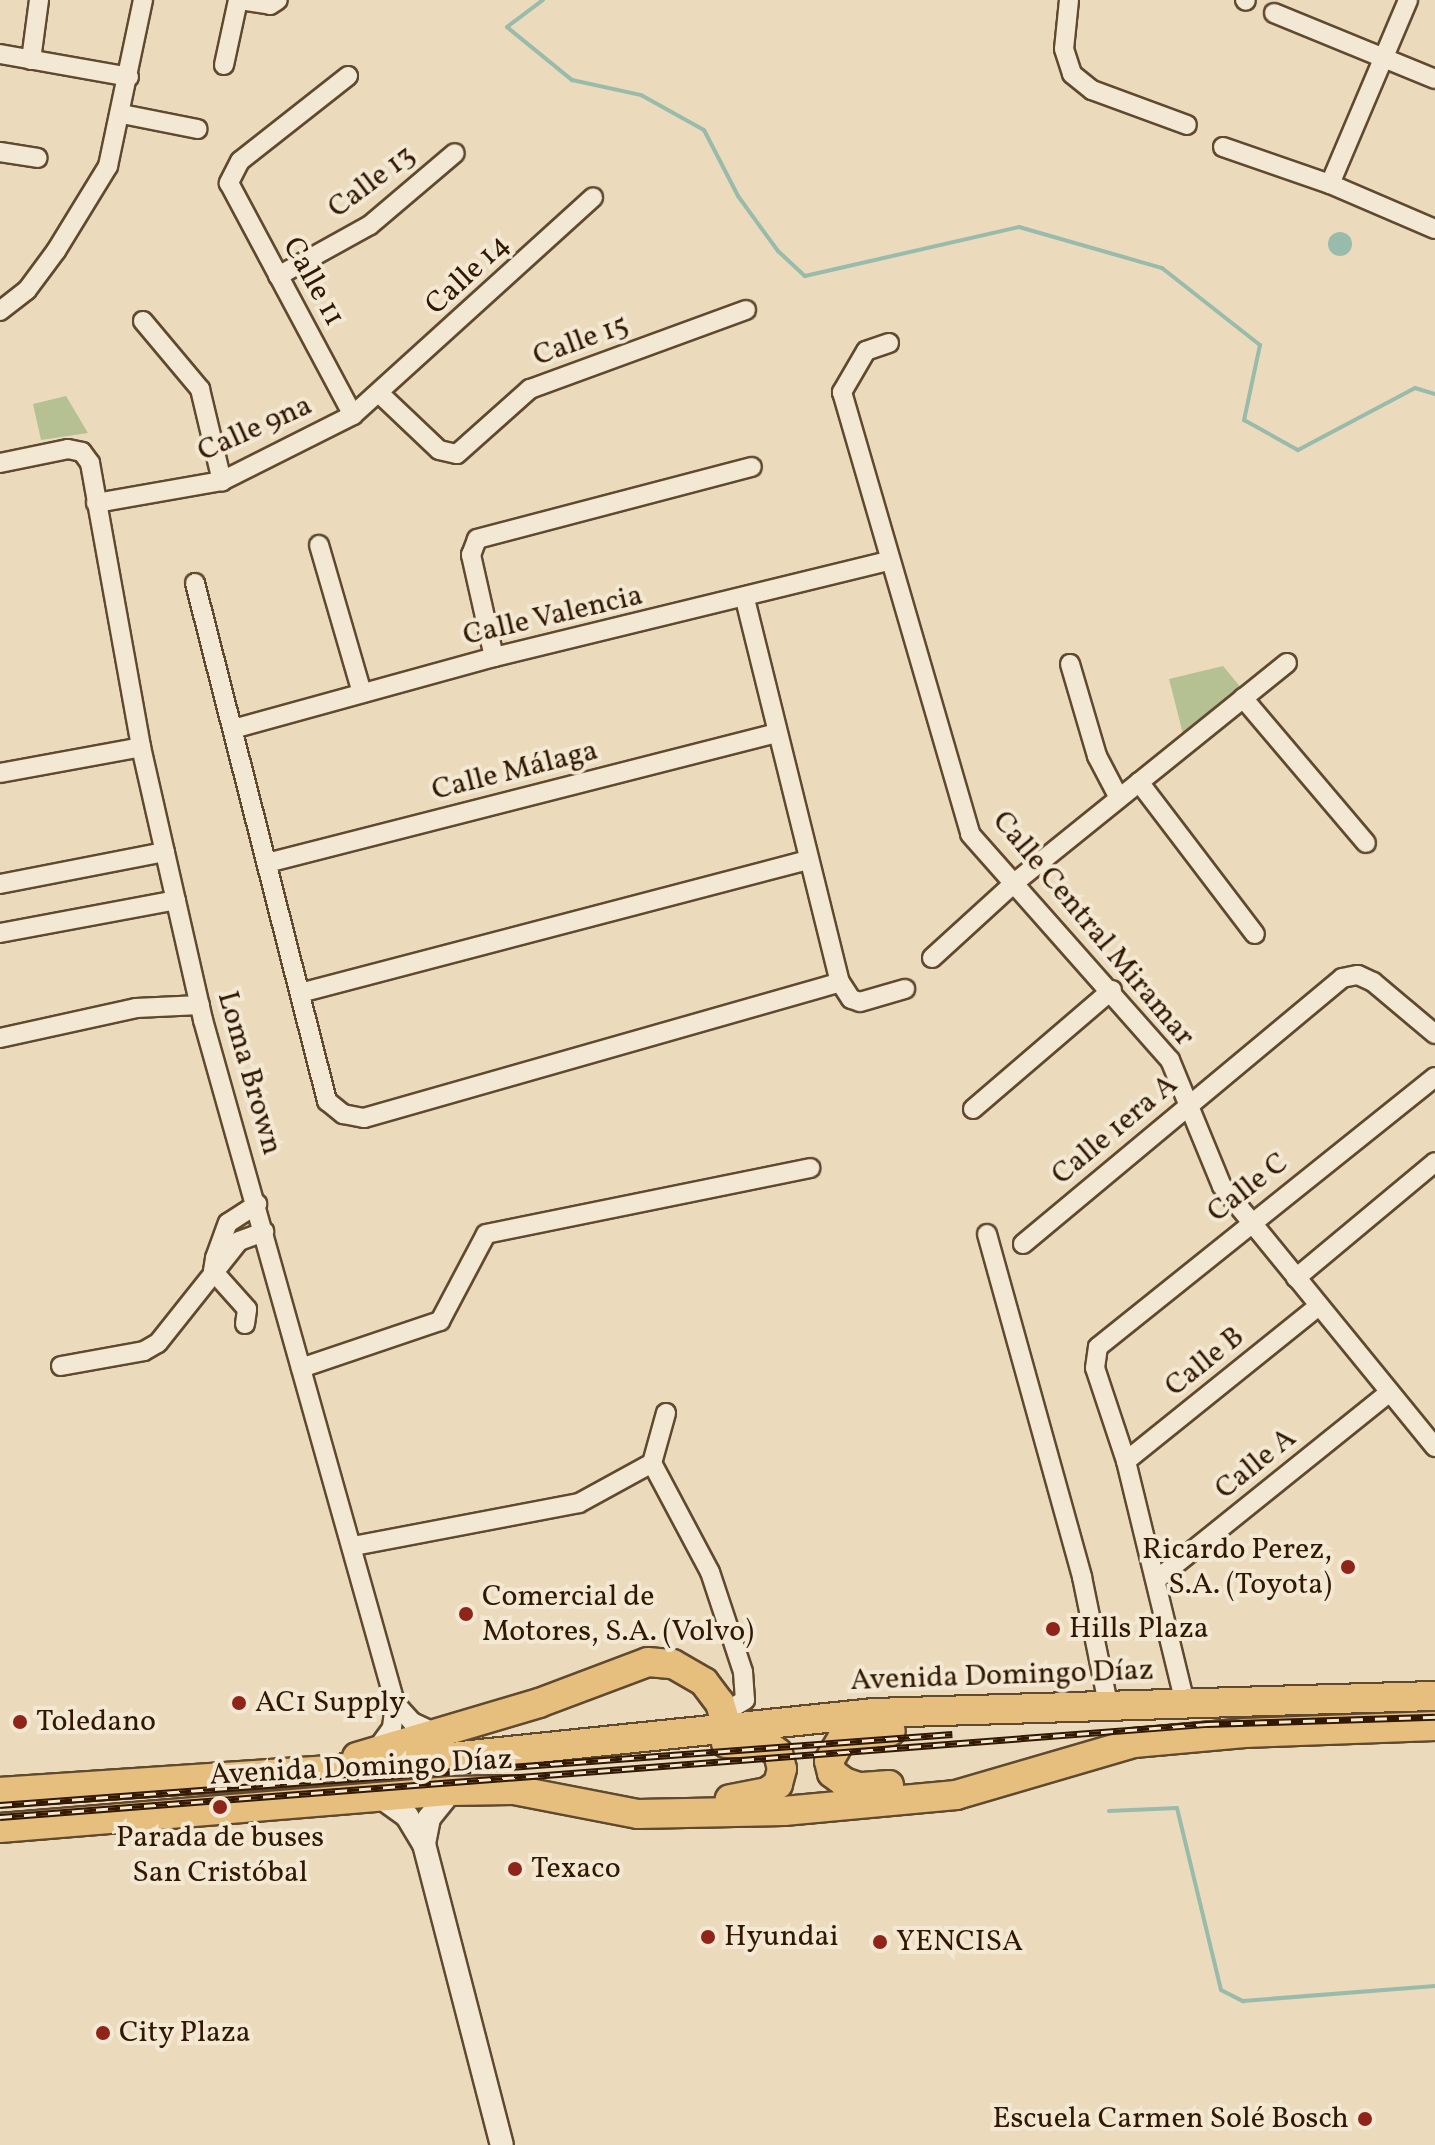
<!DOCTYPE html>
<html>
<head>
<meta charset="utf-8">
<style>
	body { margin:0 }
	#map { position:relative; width:1435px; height:2145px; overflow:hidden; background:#ebdbbc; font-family:Vollkorn,serif }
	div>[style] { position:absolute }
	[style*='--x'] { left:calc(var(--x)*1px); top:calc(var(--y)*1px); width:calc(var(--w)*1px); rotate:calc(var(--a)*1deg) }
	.green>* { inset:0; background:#b5c192 }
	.water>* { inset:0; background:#99bbac }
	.round { border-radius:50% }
	.stream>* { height:4px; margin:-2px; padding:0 2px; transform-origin:2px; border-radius:2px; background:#99bbac }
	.roads { filter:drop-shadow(2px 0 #60492f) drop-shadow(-2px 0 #60492f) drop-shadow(0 2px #60492f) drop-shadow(0 -2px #60492f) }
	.minor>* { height:18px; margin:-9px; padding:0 9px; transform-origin:9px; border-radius:9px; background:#f2e8d3 }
	.tertiary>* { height:22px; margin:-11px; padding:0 11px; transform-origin:11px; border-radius:11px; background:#f2e8d3 }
	.primary>* { height:28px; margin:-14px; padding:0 14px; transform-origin:14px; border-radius:14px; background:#e6be7e }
	.rail>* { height:7px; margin-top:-3.5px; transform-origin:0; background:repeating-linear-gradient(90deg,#f2e8d3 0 12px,#321800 0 24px); box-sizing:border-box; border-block:2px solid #321800 }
	.dots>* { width:22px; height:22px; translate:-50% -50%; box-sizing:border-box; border:4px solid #f2e8d3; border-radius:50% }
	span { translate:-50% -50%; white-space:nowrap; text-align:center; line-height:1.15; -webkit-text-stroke:8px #f2e8d3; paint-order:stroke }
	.street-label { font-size:30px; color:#321800 }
	.poi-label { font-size:30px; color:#321800 }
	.right { translate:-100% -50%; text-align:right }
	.left { translate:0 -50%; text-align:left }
</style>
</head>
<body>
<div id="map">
	<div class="green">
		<i style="clip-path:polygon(66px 396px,88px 433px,41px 440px,33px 404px)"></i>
		<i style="clip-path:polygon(1223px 666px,1243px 690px,1184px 738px,1169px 679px)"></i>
	</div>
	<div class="water">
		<i class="round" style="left:1328px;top:232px;width:24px;height:24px"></i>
	</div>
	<div class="stream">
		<i style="--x:543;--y:0;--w:45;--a:143.1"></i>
		<i style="--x:507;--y:27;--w:84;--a:39.2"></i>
		<i style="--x:572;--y:80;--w:71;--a:12.3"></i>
		<i style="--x:641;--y:95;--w:72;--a:29.1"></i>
		<i style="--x:704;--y:130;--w:74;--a:62.7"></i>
		<i style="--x:738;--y:196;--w:68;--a:54"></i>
		<i style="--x:778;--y:251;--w:37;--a:43"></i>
		<i style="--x:805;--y:276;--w:220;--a:-12.9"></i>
		<i style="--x:1019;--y:227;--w:149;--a:16"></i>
		<i style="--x:1162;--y:268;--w:125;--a:38.2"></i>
		<i style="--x:1260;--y:345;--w:77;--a:102"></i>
		<i style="--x:1244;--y:420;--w:62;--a:29.1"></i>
		<i style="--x:1298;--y:450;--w:132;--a:-27.9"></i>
		<i style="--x:1415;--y:388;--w:21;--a:17"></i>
		<i style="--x:1109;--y:1811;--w:68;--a:-2.5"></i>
		<i style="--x:1177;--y:1808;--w:187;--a:76.4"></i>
		<i style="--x:1221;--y:1990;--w:25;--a:27"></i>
		<i style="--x:1243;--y:2001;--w:193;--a:-4.5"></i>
	</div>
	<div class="roads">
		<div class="minor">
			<i style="--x:240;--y:0;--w:30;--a:9"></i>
			<i style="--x:270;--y:5;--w:9;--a:-32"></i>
			<i style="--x:1069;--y:0;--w:49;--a:95.8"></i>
			<i style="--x:1064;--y:49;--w:26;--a:72"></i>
			<i style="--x:1072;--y:74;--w:26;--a:39"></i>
			<i style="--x:1092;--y:90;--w:101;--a:20.2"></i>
			<i style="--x:1245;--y:0;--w:1;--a:45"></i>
			<i style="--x:1274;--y:13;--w:174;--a:22.3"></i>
			<i style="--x:0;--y:54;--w:131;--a:10.1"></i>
			<i style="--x:31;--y:60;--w:61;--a:-82.4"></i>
			<i style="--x:224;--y:65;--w:66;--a:-77.8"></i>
			<i style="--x:348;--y:76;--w:137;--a:141.8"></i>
			<i style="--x:240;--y:161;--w:25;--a:117"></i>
			<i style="--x:229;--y:183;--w:263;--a:61.9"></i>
			<i style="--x:122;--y:114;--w:77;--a:11.2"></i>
			<i style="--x:1223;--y:147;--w:113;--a:19.1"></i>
			<i style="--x:1330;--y:184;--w:114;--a:23.2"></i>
			<i style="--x:0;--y:152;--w:38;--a:9"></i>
			<i style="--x:1330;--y:184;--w:200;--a:-67"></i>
			<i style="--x:278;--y:276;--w:105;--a:-29"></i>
			<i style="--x:370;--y:225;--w:111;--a:-40.3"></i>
			<i style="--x:0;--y:311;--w:34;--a:-38"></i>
			<i style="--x:27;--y:290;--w:49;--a:-53.4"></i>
			<i style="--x:56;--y:251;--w:100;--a:-58.5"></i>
			<i style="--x:108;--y:166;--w:170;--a:-78.1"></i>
			<i style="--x:143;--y:321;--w:89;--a:50"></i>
			<i style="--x:200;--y:389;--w:95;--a:76.6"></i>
			<i style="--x:889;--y:343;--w:24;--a:161"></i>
			<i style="--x:866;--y:351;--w:48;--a:120.3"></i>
			<i style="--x:842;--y:392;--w:460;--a:73.8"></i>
			<i style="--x:970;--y:834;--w:302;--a:48.5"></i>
			<i style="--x:1170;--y:1060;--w:136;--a:67.6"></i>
			<i style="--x:1222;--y:1186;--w:337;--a:50.8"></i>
			<i style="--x:380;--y:394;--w:81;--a:43.5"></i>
			<i style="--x:439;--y:450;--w:18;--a:13"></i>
			<i style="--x:457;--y:454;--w:98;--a:-41.7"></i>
			<i style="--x:530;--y:389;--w:230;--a:-20.1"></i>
			<i style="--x:0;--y:463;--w:69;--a:-11.6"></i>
			<i style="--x:68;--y:449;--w:14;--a:12"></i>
			<i style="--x:82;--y:452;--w:14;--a:54"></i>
			<i style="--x:90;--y:463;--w:289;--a:79.8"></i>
			<i style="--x:141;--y:747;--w:280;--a:77.2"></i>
			<i style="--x:203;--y:1020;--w:709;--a:74.3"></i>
			<i style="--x:395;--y:1703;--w:25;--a:97"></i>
			<i style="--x:392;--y:1728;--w:26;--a:126"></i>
			<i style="--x:96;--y:503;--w:128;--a:-9.9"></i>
			<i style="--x:222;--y:481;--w:147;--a:-26.7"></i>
			<i style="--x:353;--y:415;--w:324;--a:-42.2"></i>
			<i style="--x:319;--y:545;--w:154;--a:73.8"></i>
			<i style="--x:195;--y:583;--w:535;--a:75.7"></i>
			<i style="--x:327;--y:1101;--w:21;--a:39"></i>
			<i style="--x:343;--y:1114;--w:21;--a:11"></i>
			<i style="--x:364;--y:1118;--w:495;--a:-15.9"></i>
			<i style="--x:745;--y:599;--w:395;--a:76.1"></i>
			<i style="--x:840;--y:982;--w:20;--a:57"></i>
			<i style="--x:851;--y:999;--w:9;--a:18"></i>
			<i style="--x:860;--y:1002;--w:47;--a:-16.1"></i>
			<i style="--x:494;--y:657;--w:105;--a:-102.7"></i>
			<i style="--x:471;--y:555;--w:17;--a:-69"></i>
			<i style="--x:477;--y:539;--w:284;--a:-14.7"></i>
			<i style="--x:1070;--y:664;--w:96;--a:73.6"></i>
			<i style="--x:1097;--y:756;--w:47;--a:62.4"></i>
			<i style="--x:1243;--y:698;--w:190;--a:49.7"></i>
			<i style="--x:233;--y:729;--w:271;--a:-15.4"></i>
			<i style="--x:494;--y:657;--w:405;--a:-13.7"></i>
			<i style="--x:0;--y:773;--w:143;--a:-10.4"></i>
			<i style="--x:1139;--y:782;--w:191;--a:52.7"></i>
			<i style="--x:267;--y:863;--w:526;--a:-14.3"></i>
			<i style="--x:0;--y:884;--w:168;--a:-11"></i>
			<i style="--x:0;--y:933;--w:179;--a:-10.6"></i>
			<i style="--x:932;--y:958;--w:110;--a:-42.4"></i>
			<i style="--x:1013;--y:884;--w:352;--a:-38.9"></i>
			<i style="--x:300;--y:993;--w:525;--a:-14.67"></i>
			<i style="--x:0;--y:1038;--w:139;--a:-12.4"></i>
			<i style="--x:136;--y:1008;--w:64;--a:-2.7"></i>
			<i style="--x:973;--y:1109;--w:183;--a:-40.6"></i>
			<i style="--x:987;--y:1234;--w:356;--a:74.5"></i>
			<i style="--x:1082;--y:1577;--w:134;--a:78.4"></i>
			<i style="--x:1023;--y:1244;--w:415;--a:-39.8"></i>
			<i style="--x:1342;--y:978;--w:16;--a:-11"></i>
			<i style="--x:1358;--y:975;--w:17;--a:25"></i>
			<i style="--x:1373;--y:982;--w:81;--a:40"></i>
			<i style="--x:1296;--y:1278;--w:181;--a:-39.8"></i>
			<i style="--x:245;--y:1324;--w:15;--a:-82"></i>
			<i style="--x:247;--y:1309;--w:51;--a:-131.8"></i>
			<i style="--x:213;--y:1271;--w:13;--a:-81"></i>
			<i style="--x:215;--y:1258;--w:37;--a:-70"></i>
			<i style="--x:228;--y:1223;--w:35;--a:-33"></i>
			<i style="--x:61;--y:1366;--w:84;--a:-10.2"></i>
			<i style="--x:144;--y:1351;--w:16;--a:-30"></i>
			<i style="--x:158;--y:1343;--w:130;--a:-51.5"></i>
			<i style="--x:239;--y:1241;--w:27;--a:-20"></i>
			<i style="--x:301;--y:1368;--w:147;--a:-18.7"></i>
			<i style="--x:440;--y:1321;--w:98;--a:-62.1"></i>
			<i style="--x:486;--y:1234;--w:331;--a:-11.5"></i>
			<i style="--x:666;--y:1413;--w:52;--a:105.6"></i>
			<i style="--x:652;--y:1463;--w:123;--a:62"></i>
			<i style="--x:710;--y:1572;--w:105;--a:71.7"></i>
			<i style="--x:743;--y:1672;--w:28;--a:86"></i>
			<i style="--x:745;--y:1700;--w:26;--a:149"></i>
			<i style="--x:1126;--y:1461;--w:248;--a:-38.8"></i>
			<i style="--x:354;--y:1546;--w:229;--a:-10.8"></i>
			<i style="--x:579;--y:1503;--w:83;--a:-28.7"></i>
			<i style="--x:1156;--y:1580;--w:300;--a:-38.8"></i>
			<i style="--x:395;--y:1703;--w:25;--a:48"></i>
			<i style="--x:412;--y:1722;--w:23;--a:25"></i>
			<i style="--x:1185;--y:1703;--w:249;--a:-103.7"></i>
			<i style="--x:1126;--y:1461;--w:98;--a:-108.4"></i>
			<i style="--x:1095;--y:1368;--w:21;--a:-82"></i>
			<i style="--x:1098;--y:1347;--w:432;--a:-38.7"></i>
		</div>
		<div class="tertiary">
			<i style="--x:378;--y:1795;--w:36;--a:36"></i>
			<i style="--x:407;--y:1816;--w:33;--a:59"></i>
			<i style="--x:424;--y:1844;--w:311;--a:75.5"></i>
			<i style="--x:424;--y:1844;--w:26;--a:-79"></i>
			<i style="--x:429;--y:1818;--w:35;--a:-51"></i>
		</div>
		<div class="primary">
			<i style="--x:726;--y:1743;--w:40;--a:1.4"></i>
			<i style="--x:766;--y:1744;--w:15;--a:37"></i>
			<i style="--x:778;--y:1753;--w:16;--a:76"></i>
			<i style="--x:782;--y:1769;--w:16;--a:105"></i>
			<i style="--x:778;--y:1784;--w:14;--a:144"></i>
			<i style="--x:767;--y:1792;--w:38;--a:169"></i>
			<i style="--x:357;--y:1757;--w:190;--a:-16.5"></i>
			<i style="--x:539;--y:1703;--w:116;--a:-20.6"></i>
			<i style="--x:648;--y:1662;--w:25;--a:5"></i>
			<i style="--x:673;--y:1664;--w:36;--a:30"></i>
			<i style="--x:704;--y:1682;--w:26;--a:53"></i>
			<i style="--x:720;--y:1703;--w:25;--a:74"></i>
			<i style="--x:889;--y:1785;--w:30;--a:176"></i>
			<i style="--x:859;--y:1787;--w:16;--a:-162"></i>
			<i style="--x:844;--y:1782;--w:15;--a:-143"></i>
			<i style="--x:832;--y:1773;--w:12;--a:-104"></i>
			<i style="--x:829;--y:1761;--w:28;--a:-60"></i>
			<i style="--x:843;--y:1737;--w:48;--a:-7.1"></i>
			<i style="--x:0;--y:1792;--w:328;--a:-3.8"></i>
			<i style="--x:327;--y:1770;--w:550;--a:-5.95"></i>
			<i style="--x:874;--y:1713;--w:561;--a:-1.74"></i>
			<i style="--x:0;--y:1828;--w:453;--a:-4.7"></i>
			<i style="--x:451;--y:1791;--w:63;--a:-0.9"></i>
			<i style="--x:514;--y:1790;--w:126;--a:11"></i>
			<i style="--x:638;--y:1814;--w:146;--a:-1.2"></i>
			<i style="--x:784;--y:1811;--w:173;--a:-5.3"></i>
			<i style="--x:956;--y:1795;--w:185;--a:-16.3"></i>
			<i style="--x:1134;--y:1743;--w:111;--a:-5.1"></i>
			<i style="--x:1245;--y:1733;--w:190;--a:-2.1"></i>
		</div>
	</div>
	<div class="rail">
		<i style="--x:0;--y:1805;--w:955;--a:-4.27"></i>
		<i style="--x:0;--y:1817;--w:1211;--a:-4.41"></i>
		<i style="--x:1207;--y:1724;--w:228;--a:-1.8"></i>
	</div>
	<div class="dots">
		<i style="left:1348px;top:1567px;background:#8f2418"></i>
		<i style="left:466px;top:1614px;background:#8f2418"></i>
		<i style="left:1053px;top:1629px;background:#8f2418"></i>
		<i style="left:239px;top:1703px;background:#8f2418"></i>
		<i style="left:20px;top:1722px;background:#8f2418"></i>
		<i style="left:220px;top:1807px;background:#8f2418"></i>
		<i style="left:515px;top:1869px;background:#8f2418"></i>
		<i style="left:708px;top:1937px;background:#8f2418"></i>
		<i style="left:880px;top:1942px;background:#8f2418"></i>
		<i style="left:103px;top:2033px;background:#8f2418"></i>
		<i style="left:1365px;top:2119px;background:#8f2418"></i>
	</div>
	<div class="street-label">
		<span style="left:372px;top:182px;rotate:-37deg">Calle 13</span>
		<span style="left:468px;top:275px;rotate:-43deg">Calle 14</span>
		<span style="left:313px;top:282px;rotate:61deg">Calle 11</span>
		<span style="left:581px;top:341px;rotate:-20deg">Calle 15</span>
		<span style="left:255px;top:429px;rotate:-24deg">Calle 9na</span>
		<span style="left:553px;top:616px;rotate:-13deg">Calle Valencia</span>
		<span style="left:515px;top:771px;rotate:-14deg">Calle Málaga</span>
		<span style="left:1093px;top:929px;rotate:50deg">Calle Central Miramar</span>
		<span style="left:249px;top:1073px;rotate:74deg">Loma Brown</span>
		<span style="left:1115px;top:1130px;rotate:-40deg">Calle 1era A</span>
		<span style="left:1248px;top:1188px;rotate:-38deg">Calle C</span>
		<span style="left:1205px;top:1362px;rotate:-39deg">Calle B</span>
		<span style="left:1256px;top:1464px;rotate:-39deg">Calle A</span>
		<span style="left:1002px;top:1676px;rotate:-2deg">Avenida Domingo Díaz</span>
		<span style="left:361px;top:1768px;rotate:-3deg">Avenida Domingo Díaz</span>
	</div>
	<div class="poi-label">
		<span class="right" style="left:1332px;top:1567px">Ricardo Perez,<br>S.A. (Toyota)</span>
		<span class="left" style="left:482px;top:1614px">Comercial de<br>Motores, S.A. (Volvo)</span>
		<span class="left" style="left:1069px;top:1629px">Hills Plaza</span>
		<span class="left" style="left:255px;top:1703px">AC1 Supply</span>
		<span class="left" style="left:36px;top:1722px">Toledano</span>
		<span style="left:220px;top:1855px">Parada de buses<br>San Cristóbal</span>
		<span class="left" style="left:531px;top:1869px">Texaco</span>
		<span class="left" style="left:724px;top:1937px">Hyundai</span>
		<span class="left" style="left:896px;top:1942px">YENCISA</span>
		<span class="left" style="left:119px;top:2033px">City Plaza</span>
		<span class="right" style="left:1349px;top:2119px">Escuela Carmen Solé Bosch</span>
	</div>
</div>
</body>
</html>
